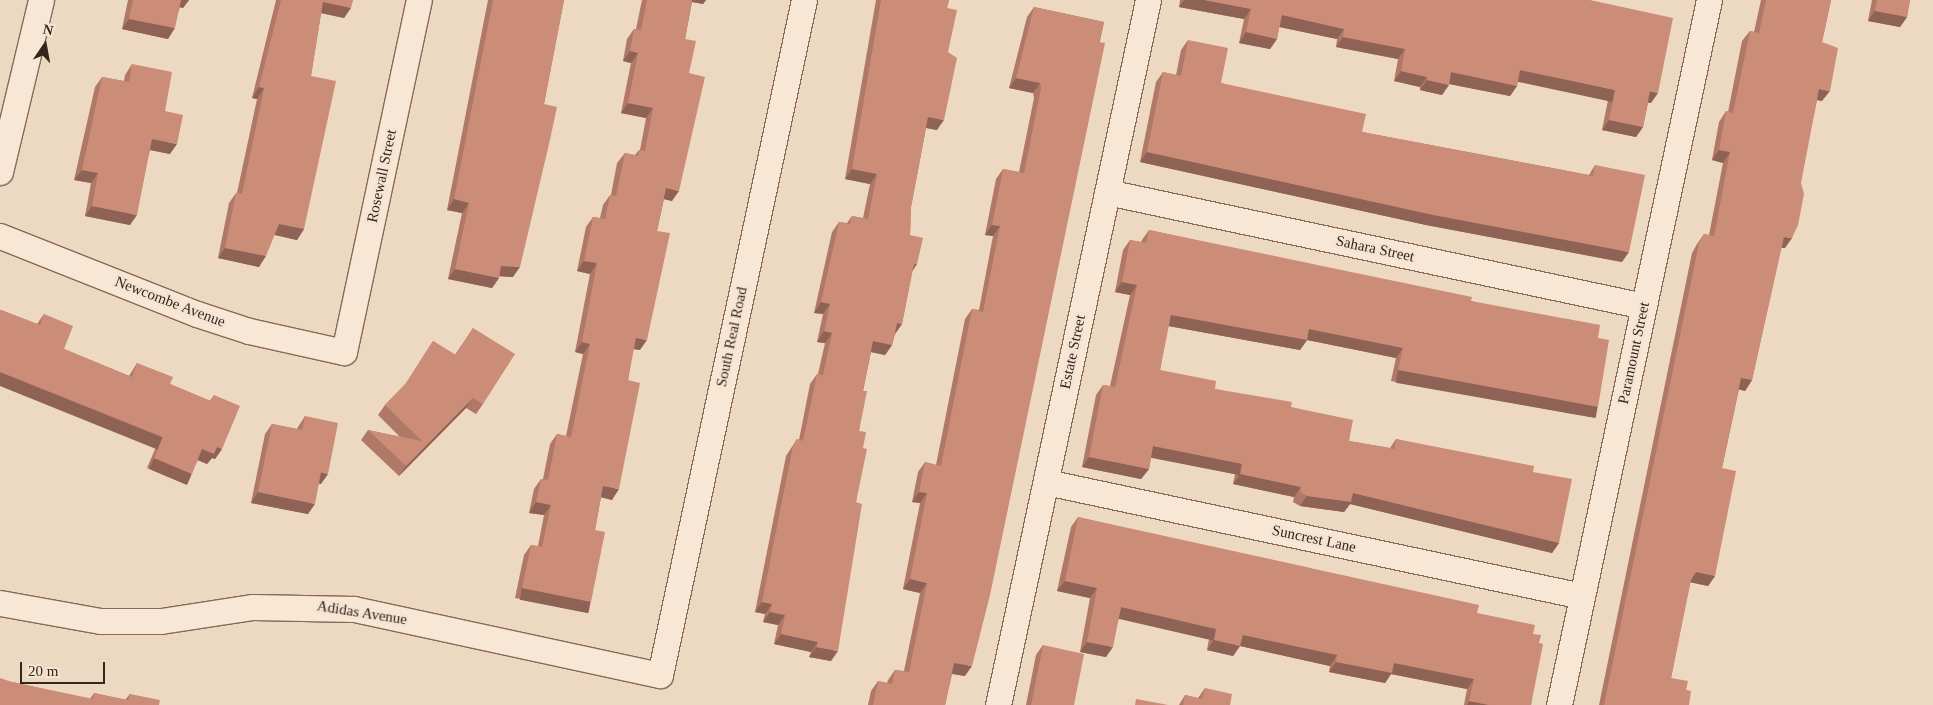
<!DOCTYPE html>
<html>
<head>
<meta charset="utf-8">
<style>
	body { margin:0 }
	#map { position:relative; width:1933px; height:705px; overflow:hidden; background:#edd8c1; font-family:"Times New Roman",serif }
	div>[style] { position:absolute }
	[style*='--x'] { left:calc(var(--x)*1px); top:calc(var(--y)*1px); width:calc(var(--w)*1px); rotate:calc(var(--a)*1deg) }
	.roads { filter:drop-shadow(1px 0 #866959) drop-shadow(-1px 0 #866959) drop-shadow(0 1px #866959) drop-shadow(0 -1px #866959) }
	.minor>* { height:25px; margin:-12.5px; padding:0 12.5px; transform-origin:12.5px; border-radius:12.5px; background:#f8e7d4 }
	.wall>* { inset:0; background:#af7867 }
	.shaded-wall>* { inset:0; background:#8e6254; transform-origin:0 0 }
	.building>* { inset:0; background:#cb8c78 }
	span { translate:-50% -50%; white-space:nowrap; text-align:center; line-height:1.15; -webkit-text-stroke:5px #f5e4d1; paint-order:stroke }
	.street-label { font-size:15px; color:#36251d }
	.north { position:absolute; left:20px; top:20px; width:50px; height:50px; -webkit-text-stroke:4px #f5e4d1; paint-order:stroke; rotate:12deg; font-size:14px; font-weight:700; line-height:20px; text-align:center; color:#36251d }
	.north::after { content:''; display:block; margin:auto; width:18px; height:22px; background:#36251d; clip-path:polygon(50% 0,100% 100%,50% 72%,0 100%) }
	.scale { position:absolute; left:20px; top:662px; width:85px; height:22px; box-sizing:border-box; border:2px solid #36251d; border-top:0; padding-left:6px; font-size:15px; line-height:18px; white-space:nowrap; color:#36251d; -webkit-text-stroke:4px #f5e4d1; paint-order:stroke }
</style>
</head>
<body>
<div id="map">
	<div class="roads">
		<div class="minor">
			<i style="--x:0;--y:172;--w:177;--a:-76.6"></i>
			<i style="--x:1107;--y:192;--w:549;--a:11.99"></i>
			<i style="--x:0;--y:236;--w:212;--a:21.6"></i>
			<i style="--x:197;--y:314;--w:55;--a:18.1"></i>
			<i style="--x:249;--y:331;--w:97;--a:12.5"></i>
			<i style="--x:344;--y:352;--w:360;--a:-78"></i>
			<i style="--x:1046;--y:482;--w:548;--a:12.01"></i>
			<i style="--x:0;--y:603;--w:102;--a:10.2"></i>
			<i style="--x:100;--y:621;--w:61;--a:0"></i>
			<i style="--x:161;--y:621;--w:93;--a:-8.7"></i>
			<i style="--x:253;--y:607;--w:101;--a:1.1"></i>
			<i style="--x:354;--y:609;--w:313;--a:12.2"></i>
			<i style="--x:660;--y:675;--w:690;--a:-77.96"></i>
			<i style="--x:998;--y:705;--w:721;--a:-77.99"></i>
			<i style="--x:1559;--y:705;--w:721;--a:-77.99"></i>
		</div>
	</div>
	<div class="wall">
		<i style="clip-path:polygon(128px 0,189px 0,183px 8px,180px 7px,168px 39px,122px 29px)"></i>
		<i style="clip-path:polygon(276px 0,353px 0,344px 18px,321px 13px,311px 76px,304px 229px,297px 240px,274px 235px,259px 267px,218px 258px,229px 203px,236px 193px,237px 193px,257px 99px,252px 98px)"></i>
		<i style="clip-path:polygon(488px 0,564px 0,544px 104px,513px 277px,499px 276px,499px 278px,492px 288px,448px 279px,462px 213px,447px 210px)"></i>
		<i style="clip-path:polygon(642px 0,706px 0,703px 4px,692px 2px,685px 39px,689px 73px,672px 201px,664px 199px,657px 231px,640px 350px,633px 349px,628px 380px,612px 500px,601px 497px,595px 530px,584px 612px,515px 598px,524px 555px,531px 545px,538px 546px,544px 515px,529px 513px,534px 489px,541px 479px,543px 479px,550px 444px,557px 434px,566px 436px,583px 354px,575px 352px,590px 274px,577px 271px,586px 227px,593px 217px,600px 218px,603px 205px,610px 195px,611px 195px,617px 163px,625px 153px,635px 155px,639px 150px,640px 150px,646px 118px,621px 113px,631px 63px,623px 61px,627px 39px,634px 29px,636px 29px)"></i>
		<i style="clip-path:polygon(876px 0,949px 0,947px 8px,948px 52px,937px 130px,926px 128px,911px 207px,910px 235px,912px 272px,902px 324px,895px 334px,892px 345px,885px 355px,871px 352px,863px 391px,859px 431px,863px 448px,856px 502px,831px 661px,809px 657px,811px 652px,774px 644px,778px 625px,763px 622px,765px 614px,755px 612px,786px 456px,797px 439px,799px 440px,810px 384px,817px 374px,818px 374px,825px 343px,817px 342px,823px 314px,814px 313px,832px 232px,839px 222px,847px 223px,852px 216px,863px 218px,870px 184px,845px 179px)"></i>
		<i style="clip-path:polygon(1180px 0,1590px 0,1651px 103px,1648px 103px,1643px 127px,1636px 137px,1602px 130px,1608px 100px,1518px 81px,1517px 86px,1510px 96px,1449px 84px,1442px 95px,1420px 90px,1420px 87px,1394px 81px,1398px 59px,1336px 47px,1337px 39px,1279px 27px,1277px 39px,1270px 49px,1239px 43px,1244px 19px,1179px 7px)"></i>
		<i style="clip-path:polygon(1761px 0,1831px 0,1822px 42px,1822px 101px,1817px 100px,1785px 248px,1781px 248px,1752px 380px,1745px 391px,1739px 389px,1722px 468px,1715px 576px,1708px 586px,1690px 582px,1671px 678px,1686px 690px,1689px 705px,1599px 705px,1692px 253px,1697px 244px,1704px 234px,1709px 235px,1723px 163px,1712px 160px,1719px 122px,1726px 111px,1728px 112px,1742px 41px,1750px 31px,1754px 32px)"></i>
		<i style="clip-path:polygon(1872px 0,1910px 0,1907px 17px,1900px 27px,1868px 21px)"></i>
		<i style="clip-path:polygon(1034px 7px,1104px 22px,965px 676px,952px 674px,945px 705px,868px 705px,871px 691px,878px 681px,887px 683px,888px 680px,895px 670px,904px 671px,920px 593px,903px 589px,920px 503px,912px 502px,918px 472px,925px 462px,936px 465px,965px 319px,972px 309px,979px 310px,993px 236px,985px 235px,996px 179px,1003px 169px,1019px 172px,1034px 98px,1033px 93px,1009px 88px,1027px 17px)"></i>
		<i style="clip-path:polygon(1188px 40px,1221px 83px,1362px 132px,1589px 175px,1595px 165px,1622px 262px,1426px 225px,1140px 162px,1156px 82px,1163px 72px,1176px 75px,1181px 50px)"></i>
		<i style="clip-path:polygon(132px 64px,165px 111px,170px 154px,150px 150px,130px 225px,85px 216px,91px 183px,74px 180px,95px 87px,102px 77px,124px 81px,125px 75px)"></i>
		<i style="clip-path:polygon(1149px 230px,1471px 301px,1598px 338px,1591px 417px,1391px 381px,1396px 358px,1307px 340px,1300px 350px,1168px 326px,1160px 370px,1215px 389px,1291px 407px,1349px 441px,1390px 448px,1396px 439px,1533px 472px,1559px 543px,1552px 553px,1350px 504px,1344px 512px,1300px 506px,1293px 502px,1294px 497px,1233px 484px,1235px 474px,1151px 457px,1149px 469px,1141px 479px,1082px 467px,1096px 395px,1103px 385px,1110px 386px,1130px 295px,1115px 292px,1123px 250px,1130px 240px,1141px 242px,1142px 240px)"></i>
		<i style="clip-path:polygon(1px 310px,37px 324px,44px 314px,64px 349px,129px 376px,137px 363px,170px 384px,210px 401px,214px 395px,222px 449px,215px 459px,212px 458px,207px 464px,198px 460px,185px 484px,147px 468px,156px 447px,0 385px,0 311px)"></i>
		<i style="clip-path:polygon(473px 328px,483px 404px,476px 414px,466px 408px,399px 476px,361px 440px,368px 430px,400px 437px,378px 415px,385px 405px,405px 385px,433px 341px,455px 355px)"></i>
		<i style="clip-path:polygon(305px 416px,321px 484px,319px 483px,308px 514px,251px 503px,265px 434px,272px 424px,297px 429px,298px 427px)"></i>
		<i style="clip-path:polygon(1078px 517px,1477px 613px,1533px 634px,1539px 643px,1531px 705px,1464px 705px,1467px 689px,1391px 674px,1385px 683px,1329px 672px,1330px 666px,1240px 646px,1233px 656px,1207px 650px,1209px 639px,1119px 618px,1106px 657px,1080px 652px,1090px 598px,1057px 591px,1071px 527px)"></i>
		<i style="clip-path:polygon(1043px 645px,1074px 705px,1026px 705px,1036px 655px)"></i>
		<i style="clip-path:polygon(12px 682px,90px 699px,94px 693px,125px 700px,130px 694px,159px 705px,0 705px)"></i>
		<i style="clip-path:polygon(1205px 688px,1230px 705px,1179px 705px,1185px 695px,1198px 698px)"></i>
	</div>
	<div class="shaded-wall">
		<i style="clip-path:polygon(179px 0,189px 0,183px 8px,175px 6px)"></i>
		<i style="clip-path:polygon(688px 0,706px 0,703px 4px,687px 1px)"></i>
		<i style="clip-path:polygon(1184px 0,1204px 0,1251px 9px,1244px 19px,1179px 7px)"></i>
		<i style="clip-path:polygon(323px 2px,351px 8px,344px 18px,316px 12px)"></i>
		<i style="clip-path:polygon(1875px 11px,1907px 17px,1900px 27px,1868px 21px)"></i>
		<i style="clip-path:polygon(1282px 15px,1344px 29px,1337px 39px,1275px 26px)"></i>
		<i style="clip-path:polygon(129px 19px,175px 28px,168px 39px,122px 29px)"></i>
		<i style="clip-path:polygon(1246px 32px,1277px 39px,1270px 49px,1239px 43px)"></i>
		<i style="clip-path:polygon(1343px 37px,1405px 49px,1398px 59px,1336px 47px)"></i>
		<i style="clip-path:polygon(630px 51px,638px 53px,631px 63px,623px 61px)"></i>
		<i style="left:1520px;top:70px;width:97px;height:12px;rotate:12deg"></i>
		<i style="clip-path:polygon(1401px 71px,1427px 77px,1420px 87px,1394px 81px)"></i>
		<i style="clip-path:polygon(1451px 72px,1517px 86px,1510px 96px,1444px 83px)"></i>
		<i style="clip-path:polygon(1016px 78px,1040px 83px,1033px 93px,1009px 88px)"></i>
		<i style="clip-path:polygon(1427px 80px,1449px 85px,1442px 95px,1420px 90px)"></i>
		<i style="clip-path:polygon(259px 87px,264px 88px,257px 99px,252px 98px)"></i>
		<i style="clip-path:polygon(1819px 89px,1830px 91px,1822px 101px,1812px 99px)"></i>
		<i style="clip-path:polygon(1650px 91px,1658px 93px,1651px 103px,1643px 101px)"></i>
		<i style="clip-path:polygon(628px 103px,653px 108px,646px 118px,621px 113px)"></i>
		<i style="clip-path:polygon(928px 117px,944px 120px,937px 130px,921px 127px)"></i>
		<i style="clip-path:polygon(1609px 120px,1643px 127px,1636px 137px,1602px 130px)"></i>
		<i style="clip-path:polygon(152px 139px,177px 144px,170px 154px,145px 149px)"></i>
		<i style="clip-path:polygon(1719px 150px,1730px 152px,1723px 163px,1712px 160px)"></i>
		<i style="clip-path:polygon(1147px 152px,1629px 252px,1622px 262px,1426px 225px,1140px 162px)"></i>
		<i style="clip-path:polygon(852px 169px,877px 174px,870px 184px,845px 179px)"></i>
		<i style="clip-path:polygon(82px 170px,98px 173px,91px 183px,74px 180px)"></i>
		<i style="clip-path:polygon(666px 188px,679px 191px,672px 201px,659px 198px)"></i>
		<i style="clip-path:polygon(454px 199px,469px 203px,462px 213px,447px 210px)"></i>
		<i style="clip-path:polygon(92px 206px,137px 215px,130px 225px,85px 216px)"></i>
		<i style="clip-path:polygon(279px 224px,304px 229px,297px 240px,271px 234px)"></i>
		<i style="clip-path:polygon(992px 225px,1000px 226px,993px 236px,985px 235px)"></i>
		<i style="clip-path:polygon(1784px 237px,1792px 238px,1785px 248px,1777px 247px)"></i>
		<i style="clip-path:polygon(225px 248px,266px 256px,259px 267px,218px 258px)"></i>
		<i style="clip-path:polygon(584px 261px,597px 263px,590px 274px,577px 271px)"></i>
		<i style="clip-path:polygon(914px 264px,917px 264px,910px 275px)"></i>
		<i style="clip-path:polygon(501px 266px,520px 267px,513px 277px,494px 276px)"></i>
		<i style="clip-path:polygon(455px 269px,499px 278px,492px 288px,448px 279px)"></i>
		<i style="clip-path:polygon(1122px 282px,1137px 285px,1130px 295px,1115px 292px)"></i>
		<i style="clip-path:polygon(821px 302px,830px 304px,823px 314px,814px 313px)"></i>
		<i style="clip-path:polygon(1171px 315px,1309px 329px,1403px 348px,1396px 358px,1307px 340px,1300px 350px,1163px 325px)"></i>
		<i style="clip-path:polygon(897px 323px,902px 324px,895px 334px)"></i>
		<i style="clip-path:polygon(824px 331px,832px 333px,825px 343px,817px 342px)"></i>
		<i style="clip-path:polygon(636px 338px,647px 340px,640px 350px,628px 348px)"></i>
		<i style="clip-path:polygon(873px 341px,892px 345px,885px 355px,866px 351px)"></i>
		<i style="clip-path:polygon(582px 342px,590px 344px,583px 354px,575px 352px)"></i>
		<i style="left:1398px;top:370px;width:203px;height:13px;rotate:10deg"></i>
		<i style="left:0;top:372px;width:175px;height:13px;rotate:22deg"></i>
		<i style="clip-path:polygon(1741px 378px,1752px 380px,1745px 391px,1734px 388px)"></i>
		<i style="clip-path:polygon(473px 398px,466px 408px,399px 476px,406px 466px)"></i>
		<i style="left:1153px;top:446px;width:91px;height:12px;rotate:11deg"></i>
		<i style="clip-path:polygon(217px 447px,222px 449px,215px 459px,212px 458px,207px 464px,195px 459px,202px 449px)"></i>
		<i style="clip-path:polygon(1089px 457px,1149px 469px,1141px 479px,1082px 467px)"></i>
		<i style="left:154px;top:458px;width:41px;height:12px;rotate:23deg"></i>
		<i style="clip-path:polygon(321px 472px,328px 474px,321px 484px,314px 482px)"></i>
		<i style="clip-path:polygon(1240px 474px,1301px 487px,1294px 497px,1233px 484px)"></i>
		<i style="clip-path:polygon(603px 486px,619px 489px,612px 500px,596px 496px)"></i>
		<i style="clip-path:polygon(258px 492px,315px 504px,308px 514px,251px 503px)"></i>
		<i style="clip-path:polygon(919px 492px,927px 493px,920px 503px,912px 502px)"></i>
		<i style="clip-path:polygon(1353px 493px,1559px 543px,1552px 553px,1350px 504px,1344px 512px,1300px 506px,1307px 496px)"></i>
		<i style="clip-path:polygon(536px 502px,551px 505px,544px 515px,529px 513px)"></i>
		<i style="clip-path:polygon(1696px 572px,1715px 576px,1708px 586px,1689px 582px)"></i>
		<i style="clip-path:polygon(910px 579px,927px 583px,920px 593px,903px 589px)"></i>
		<i style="clip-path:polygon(1065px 581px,1097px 588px,1090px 598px,1057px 591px)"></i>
		<i style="left:522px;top:588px;width:70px;height:12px;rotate:11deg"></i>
		<i style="clip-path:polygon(762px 602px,772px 604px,765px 614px,755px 612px)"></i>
		<i style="left:1121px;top:607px;width:98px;height:12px;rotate:13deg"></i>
		<i style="clip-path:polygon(770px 612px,785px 615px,778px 625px,763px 622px)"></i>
		<i style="clip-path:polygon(781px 634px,818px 642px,811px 652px,774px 644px)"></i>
		<i style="clip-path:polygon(1243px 635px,1337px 655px,1330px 666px,1240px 646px,1233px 656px,1207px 650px,1214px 640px)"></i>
		<i style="clip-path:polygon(1087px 642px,1113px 647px,1106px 657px,1080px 652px)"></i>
		<i style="clip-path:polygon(816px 647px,838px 651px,831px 661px,809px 657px)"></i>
		<i style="clip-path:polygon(1336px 662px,1394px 663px,1474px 679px,1467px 689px,1391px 674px,1385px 683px,1329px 672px)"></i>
		<i style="clip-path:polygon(954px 663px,972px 666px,965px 676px,947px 673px)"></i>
		<i style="clip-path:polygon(1469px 701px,1489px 705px,1467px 705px)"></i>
	</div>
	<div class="building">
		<i style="clip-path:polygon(133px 0,181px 0,175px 28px,129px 19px)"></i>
		<i style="clip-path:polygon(281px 0,353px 0,351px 8px,323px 2px,311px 76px,336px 81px,304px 229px,279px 224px,266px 256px,225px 248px,236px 193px,242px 194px,264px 88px,259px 87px)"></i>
		<i style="clip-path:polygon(493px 0,564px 0,544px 104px,557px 107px,549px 144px,520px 267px,501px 266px,499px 278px,455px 269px,469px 203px,454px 199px)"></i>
		<i style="clip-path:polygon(647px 0,692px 0,685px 39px,696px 41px,689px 73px,705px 77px,679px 191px,666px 188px,657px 231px,670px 233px,647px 340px,636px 338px,628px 380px,640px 383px,619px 489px,603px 486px,595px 530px,605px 532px,591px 602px,522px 588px,531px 545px,542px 547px,551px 505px,536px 502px,541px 479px,548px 480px,557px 434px,571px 437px,590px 344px,582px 342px,597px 263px,584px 261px,593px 217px,605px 219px,610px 195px,616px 196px,625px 153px,638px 156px,639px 150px,645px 151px,653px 108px,628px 103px,638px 53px,630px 51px,634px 29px,641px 30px)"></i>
		<i style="clip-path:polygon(881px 0,949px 0,947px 8px,957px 10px,948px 52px,957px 58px,944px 120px,928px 117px,911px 207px,910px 235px,923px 238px,917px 264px,914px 264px,902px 324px,897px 323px,892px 345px,873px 341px,863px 391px,867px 391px,859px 431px,866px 432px,863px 448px,867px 449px,856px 502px,862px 504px,838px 651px,816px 647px,818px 642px,781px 634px,785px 615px,770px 612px,772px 604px,762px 602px,793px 446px,797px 439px,803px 441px,817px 374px,823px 375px,832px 333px,824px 331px,830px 304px,821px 302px,839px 222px,850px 224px,852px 216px,868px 219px,877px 174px,852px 169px)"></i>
		<i style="clip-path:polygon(1204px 0,1590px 0,1673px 18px,1658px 93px,1650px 91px,1643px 127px,1609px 120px,1615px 90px,1520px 70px,1517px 86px,1451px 72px,1449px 85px,1427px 80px,1427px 77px,1401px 71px,1405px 49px,1343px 37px,1344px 29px,1282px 15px,1277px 39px,1246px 32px,1251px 9px)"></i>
		<i style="clip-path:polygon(1766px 0,1831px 0,1822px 42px,1838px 48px,1830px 91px,1819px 89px,1801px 183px,1804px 194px,1798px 225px,1792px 238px,1784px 237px,1752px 380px,1741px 378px,1722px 468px,1736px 471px,1715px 576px,1696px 572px,1691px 580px,1671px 678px,1688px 681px,1686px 690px,1691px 691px,1689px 705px,1604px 705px,1699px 243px,1704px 234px,1714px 236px,1730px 152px,1719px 150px,1726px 111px,1733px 113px,1750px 31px,1759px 33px)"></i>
		<i style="clip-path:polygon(1877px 0,1910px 0,1907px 17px,1875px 11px)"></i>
		<i style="clip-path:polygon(1034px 7px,1104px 22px,1099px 42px,1105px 43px,990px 595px,972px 666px,954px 663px,945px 705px,873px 705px,878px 681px,892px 684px,895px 670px,909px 672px,927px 583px,910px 579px,927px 493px,919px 492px,925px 462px,941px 466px,972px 309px,983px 312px,1000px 226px,992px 225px,1003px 169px,1024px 173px,1041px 88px,1040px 83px,1016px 78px)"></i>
		<i style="clip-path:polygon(1188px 40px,1228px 48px,1221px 83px,1366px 114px,1362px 132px,1593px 176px,1595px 165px,1645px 175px,1629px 252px,1433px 215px,1147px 152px,1163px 72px,1181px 76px)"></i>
		<i style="clip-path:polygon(132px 64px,172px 72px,165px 111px,183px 115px,177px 144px,152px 139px,137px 215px,92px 206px,98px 173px,82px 170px,102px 77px,129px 82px)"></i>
		<i style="clip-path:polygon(1149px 230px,1472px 297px,1471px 301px,1600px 325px,1598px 338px,1609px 340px,1598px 407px,1398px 370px,1403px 348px,1309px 329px,1307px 340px,1171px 315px,1160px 370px,1216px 381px,1215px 389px,1292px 402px,1291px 407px,1353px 420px,1349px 441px,1394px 449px,1396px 439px,1534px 466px,1533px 472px,1572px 479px,1559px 543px,1353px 493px,1351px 502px,1307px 496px,1300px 492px,1301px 487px,1240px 474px,1242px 464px,1153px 446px,1149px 469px,1089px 457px,1103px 385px,1115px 387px,1137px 285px,1122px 282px,1130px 240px,1146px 243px)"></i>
		<i style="clip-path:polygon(1px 310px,40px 325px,44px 314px,73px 326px,64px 349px,132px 377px,137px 363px,173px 377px,170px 384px,211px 401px,214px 395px,240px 406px,222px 449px,217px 447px,214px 454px,202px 449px,192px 474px,154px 458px,163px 437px,0 372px,0 312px)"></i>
		<i style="clip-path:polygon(473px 328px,515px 354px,483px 404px,473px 398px,406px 466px,368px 430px,422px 441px,385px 405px,406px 383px,433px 341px,456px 355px)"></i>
		<i style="clip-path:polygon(305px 416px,338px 423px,328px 474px,321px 472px,315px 504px,258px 492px,272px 424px,302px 430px)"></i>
		<i style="clip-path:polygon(1078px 517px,1479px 605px,1477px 613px,1535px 625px,1533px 634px,1541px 635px,1539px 643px,1543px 644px,1531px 705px,1489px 705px,1469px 701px,1474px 679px,1394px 663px,1392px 673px,1336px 662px,1337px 655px,1243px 635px,1240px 646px,1214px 640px,1216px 629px,1121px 607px,1113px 647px,1087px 642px,1097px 588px,1065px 581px)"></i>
		<i style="clip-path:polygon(1043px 645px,1084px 654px,1074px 705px,1031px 705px)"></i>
		<i style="clip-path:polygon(0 678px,12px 682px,93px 699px,94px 693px,128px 700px,130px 694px,160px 700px,159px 705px,0 705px)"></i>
		<i style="clip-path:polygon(1205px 688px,1232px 694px,1230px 705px,1183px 705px,1185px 695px,1202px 699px)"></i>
		<i style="clip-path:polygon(1136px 699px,1168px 705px,1135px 705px)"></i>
	</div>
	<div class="street-label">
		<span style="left:382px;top:176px;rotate:-78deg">Rosewall Street</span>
		<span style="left:1375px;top:249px;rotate:12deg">Sahara Street</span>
		<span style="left:170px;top:302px;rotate:21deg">Newcombe Avenue</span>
		<span style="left:732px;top:337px;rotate:-78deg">South Real Road</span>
		<span style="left:1073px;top:352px;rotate:-78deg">Estate Street</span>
		<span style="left:1634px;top:353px;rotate:-78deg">Paramount Street</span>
		<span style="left:1314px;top:539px;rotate:12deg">Suncrest Lane</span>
		<span style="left:362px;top:613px;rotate:9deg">Adidas Avenue</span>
	</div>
	<div class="north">N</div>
	<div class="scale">20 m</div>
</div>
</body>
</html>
